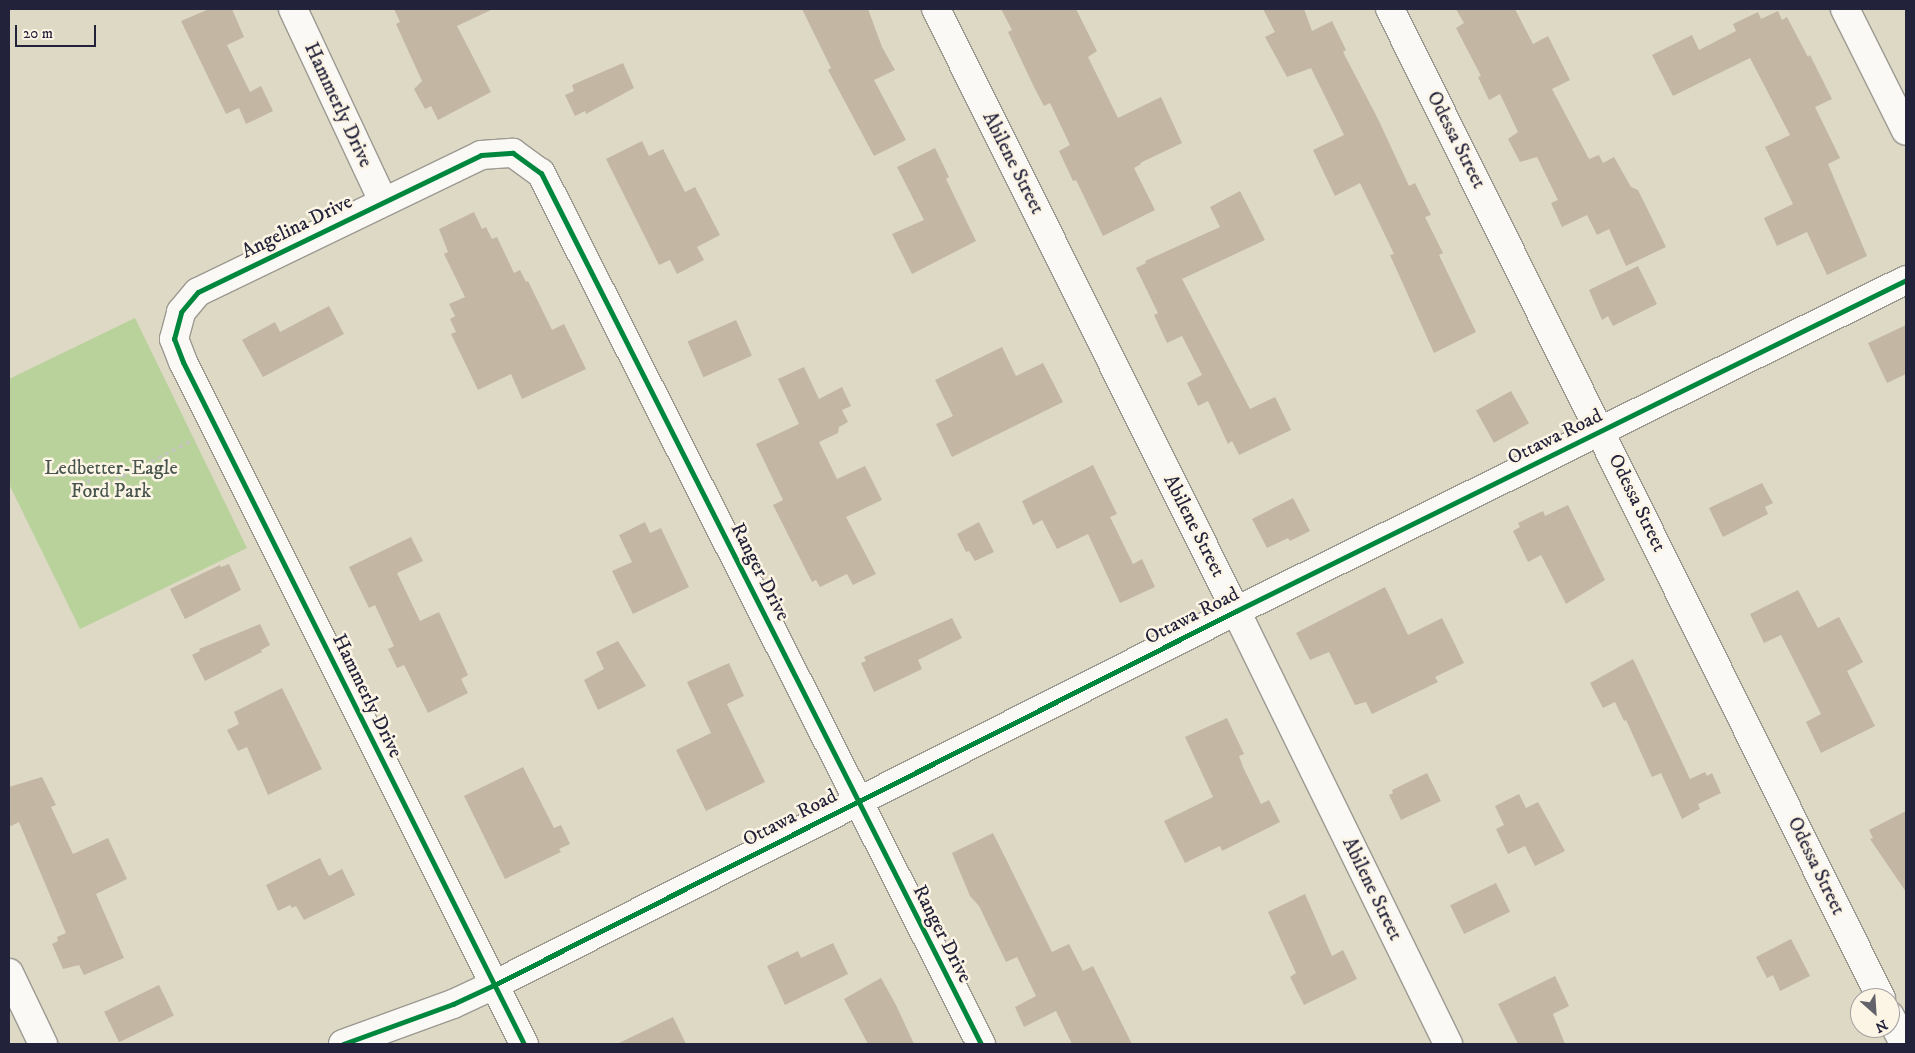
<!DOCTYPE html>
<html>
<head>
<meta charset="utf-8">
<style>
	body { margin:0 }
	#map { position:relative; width:1915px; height:1053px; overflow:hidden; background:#ddd9c5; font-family:"IM FELL DW Pica",serif }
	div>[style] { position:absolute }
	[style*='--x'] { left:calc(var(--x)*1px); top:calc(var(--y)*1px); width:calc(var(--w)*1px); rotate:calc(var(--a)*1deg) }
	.green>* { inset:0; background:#b9d19b }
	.building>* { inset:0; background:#c3b6a2; transform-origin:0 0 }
	.path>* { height:3px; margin-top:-1.5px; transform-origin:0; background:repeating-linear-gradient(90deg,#c6c5c2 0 4px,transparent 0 8px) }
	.roads { filter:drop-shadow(1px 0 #9c9991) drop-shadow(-1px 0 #9c9991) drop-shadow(0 1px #9c9991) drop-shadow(0 -1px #9c9991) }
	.minor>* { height:28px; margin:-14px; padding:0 14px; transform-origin:14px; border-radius:14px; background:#faf9f6 }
	.cycleway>* { height:5px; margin:-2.5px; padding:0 2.5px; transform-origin:2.5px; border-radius:2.5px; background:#00873e }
	span { translate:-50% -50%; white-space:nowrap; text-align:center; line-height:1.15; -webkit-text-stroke:5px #fcf5e5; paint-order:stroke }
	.street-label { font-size:20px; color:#22223b }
	.park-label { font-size:20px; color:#47554e }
	.frame { position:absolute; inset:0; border:10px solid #22223b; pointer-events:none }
	.north { position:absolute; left:1850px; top:988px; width:50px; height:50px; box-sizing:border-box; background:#fcf5e5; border:1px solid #a5a1a1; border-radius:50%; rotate:154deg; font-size:14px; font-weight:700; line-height:20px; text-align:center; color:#22223b }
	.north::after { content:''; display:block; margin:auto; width:18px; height:22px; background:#63626b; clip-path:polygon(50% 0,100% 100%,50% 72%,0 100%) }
	.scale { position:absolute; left:15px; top:25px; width:81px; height:22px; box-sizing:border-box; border:2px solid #22223b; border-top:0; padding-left:6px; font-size:15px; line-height:18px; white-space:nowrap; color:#22223b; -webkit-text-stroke:4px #fcf5e5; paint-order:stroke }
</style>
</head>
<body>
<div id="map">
	<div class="green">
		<i style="clip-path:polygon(135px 318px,247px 548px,80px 629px,9px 484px,9px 379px)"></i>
	</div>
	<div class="building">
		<i style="clip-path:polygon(209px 9px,232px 9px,244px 37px,227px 45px,250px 92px,261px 86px,273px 111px,246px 124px,239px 108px,226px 114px,181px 21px)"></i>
		<i style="clip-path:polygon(394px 9px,493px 9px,457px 26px,491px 92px,438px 120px,431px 106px,425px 109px,414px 89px,422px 81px,396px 24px,400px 22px)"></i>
		<i style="clip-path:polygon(802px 9px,868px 9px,882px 47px,895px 70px,874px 80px,906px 140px,874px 156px,828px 70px,831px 68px)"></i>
		<i style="clip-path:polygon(1001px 9px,1076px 9px,1097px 51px,1088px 57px,1118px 118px,1161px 97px,1182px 143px,1140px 163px,1141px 164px,1134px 168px,1155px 210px,1103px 236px,1076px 180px,1073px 181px,1059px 151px,1070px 145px,1050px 103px,1044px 106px,1034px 87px,1008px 32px,1012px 30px)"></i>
		<i style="clip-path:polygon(1263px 9px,1304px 9px,1312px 31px,1332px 21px,1346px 50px,1343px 52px,1378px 119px,1409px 186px,1415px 183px,1431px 215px,1425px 217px,1443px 253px,1439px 255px,1476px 332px,1434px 353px,1390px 255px,1394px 254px,1360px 183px,1335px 196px,1313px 150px,1344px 135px,1311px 68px,1287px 77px,1265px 37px,1275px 32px)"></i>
		<i style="clip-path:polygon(1456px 9px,1515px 9px,1533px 44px,1548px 36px,1570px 80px,1552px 89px,1589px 159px,1599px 155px,1603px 163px,1614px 157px,1631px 187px,1638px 190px,1666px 247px,1626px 266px,1609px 229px,1597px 235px,1587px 215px,1562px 227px,1551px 203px,1558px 200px,1537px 157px,1520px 162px,1508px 139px,1518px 132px,1500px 94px,1489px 100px,1478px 77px,1481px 76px,1456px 28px,1464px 23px)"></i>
		<i style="clip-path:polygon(1778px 11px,1782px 20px,1787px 17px,1808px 57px,1810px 55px,1832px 99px,1815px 107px,1840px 158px,1828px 164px,1867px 256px,1827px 275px,1807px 232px,1777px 246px,1764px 218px,1793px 204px,1765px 147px,1790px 135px,1750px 58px,1673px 96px,1652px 55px,1692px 35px,1699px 50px,1736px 31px,1733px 24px,1758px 12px,1761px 19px)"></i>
		<i style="clip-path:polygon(623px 63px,634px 88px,586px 114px,585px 111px,575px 116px,565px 95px,574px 91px,572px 85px)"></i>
		<i style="clip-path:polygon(642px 141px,649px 156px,663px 149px,685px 192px,695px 187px,720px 235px,697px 247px,704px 260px,677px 274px,670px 260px,659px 265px,606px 159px)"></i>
		<i style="clip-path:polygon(935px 148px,949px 177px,946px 179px,976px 241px,912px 274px,892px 234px,924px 220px,897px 167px)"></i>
		<i style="clip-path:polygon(1240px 191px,1265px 240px,1182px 279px,1250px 409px,1275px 397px,1291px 430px,1239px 455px,1232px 441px,1228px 444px,1208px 401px,1198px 406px,1187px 383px,1202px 375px,1182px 336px,1167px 343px,1154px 315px,1158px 313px,1136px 268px,1146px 263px,1145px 261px,1220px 227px,1210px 207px)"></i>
		<i style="clip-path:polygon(474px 212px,482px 229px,486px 227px,492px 239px,497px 237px,514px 273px,520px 270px,526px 282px,528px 281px,552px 330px,564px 324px,586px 369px,522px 399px,511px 374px,478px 390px,451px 334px,456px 332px,450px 319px,455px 316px,449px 304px,465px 297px,444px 254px,448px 252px,439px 229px)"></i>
		<i style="clip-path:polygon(1638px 266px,1657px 304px,1613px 326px,1608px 316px,1602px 320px,1589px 290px)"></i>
		<i style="clip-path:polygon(329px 306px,344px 334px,263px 377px,242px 340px,275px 322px,280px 332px)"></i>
		<i style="left:736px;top:320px;width:39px;height:53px;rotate:66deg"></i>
		<i style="clip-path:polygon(1906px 325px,1906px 374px,1887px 383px,1868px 343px)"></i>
		<i style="clip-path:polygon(1002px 347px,1016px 376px,1043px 363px,1063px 402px,952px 457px,936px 424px,953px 416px,935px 380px)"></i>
		<i style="clip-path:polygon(804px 367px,819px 399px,842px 387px,851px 406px,842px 410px,848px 422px,839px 427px,838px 433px,819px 442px,837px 479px,865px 466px,882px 500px,846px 517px,876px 574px,853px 585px,847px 574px,820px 587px,816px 580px,812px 582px,773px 505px,783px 500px,756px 444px,799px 424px,778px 379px)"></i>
		<i style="left:1511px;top:391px;width:37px;height:40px;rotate:61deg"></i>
		<i style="clip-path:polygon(1093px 465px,1117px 514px,1110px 517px,1133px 564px,1142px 559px,1155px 587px,1120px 603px,1088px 534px,1057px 549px,1042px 520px,1033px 525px,1022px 501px)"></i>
		<i style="clip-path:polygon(1762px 483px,1773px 503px,1765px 507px,1768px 514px,1723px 537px,1709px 508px)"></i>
		<i style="clip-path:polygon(1293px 498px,1310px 531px,1290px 541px,1288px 538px,1267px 548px,1252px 519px)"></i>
		<i style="clip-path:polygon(1568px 505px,1605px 580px,1566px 604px,1541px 555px,1528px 562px,1513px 531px,1520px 527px,1518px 523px,1543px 511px,1545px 516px)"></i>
		<i style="clip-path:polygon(645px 522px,650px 533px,661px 528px,689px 587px,633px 614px,612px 571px,632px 562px,619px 535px)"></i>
		<i style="clip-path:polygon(979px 522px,994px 552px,975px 561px,969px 551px,966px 552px,957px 534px)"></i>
		<i style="clip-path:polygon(411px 537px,423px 561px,397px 573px,420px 621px,439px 612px,468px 675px,461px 679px,468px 693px,428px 713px,404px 665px,397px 668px,388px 649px,394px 646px,375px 605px,369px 608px,349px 567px)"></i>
		<i style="clip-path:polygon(229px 564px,241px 590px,185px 619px,170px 589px,220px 565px,221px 567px)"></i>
		<i style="clip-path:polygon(1385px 587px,1408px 635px,1442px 618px,1464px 663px,1435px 677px,1438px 682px,1372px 714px,1366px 702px,1355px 705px,1329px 652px,1310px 660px,1296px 633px)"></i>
		<i style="clip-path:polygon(1798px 590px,1818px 628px,1839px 617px,1863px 662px,1847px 671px,1875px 726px,1821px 753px,1806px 722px,1821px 714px,1781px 635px,1764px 643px,1750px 614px)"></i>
		<i style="clip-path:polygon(952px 618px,962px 638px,918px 660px,922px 669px,874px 692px,861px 663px,866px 661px,864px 657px)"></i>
		<i style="clip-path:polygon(260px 624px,270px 645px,261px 650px,262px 652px,205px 681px,192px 655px,200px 651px,199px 649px)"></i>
		<i style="clip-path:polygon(618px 641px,646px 686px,598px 710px,584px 680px,604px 669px,596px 652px)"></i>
		<i style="clip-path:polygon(1633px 659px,1690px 779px,1705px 772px,1707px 776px,1712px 773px,1721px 793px,1698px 804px,1700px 809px,1682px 819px,1661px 773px,1652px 777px,1626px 720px,1624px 721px,1615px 702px,1603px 708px,1590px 683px)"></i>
		<i style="clip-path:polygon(729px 663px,744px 696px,727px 704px,765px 782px,706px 811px,676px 750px,711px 733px,687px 682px)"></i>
		<i style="clip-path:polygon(282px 688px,322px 769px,268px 795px,247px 747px,238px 751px,227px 730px,239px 724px,234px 712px)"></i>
		<i style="clip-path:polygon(1227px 718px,1244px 754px,1239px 756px,1243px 767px,1261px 804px,1269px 800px,1280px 822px,1222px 851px,1220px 846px,1185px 863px,1164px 821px,1213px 797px,1185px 737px)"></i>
		<i style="clip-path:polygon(523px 767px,554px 828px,561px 825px,570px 844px,559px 849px,561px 852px,505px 879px,464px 796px)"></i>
		<i style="clip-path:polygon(1427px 773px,1441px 801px,1401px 820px,1389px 795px,1393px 793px,1392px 790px)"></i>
		<i style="clip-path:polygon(42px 777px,56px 805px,51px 807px,73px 854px,108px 838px,127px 879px,96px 894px,124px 958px,84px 975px,79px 965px,63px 969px,52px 944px,58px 941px,57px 937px,66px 933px,19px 822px,9px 827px,9px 787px)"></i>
		<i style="clip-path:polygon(1519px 794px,1526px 808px,1538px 802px,1565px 851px,1535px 866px,1525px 846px,1508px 854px,1496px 829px,1504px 825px,1495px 806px)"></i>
		<i style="clip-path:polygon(1906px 811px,1906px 892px,1870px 839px,1873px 838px,1869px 830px)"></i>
		<i style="clip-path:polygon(993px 833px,1052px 952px,1069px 944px,1083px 971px,1093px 966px,1132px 1044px,1072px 1044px,1056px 1011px,1024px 1027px,1015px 1007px,1036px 996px,1017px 957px,1006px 962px,979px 906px,970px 896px,952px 853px)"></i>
		<i style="clip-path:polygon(320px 858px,329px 876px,342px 869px,355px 895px,304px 920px,296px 906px,292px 908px,290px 905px,278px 911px,266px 885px)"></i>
		<i style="left:1496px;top:883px;width:32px;height:51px;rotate:64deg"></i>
		<i style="clip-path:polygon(1305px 894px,1332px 956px,1343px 950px,1357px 979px,1304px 1005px,1290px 977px,1296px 973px,1268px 912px)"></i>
		<i style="clip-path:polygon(1791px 939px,1810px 976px,1780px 991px,1773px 975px,1767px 978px,1756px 957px)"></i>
		<i style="clip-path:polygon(833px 943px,848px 974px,785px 1005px,767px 966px,798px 951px,801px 958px)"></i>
		<i style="clip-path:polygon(1555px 976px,1569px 1006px,1553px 1014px,1565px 1044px,1518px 1044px,1498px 1004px)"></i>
		<i style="clip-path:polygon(881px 978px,896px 1005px,914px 1044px,868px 1044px,844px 999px)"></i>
		<i style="left:159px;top:985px;width:34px;height:61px;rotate:64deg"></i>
		<i style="clip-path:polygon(673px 1017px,686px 1044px,617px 1044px)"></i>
	</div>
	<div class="path">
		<i style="--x:84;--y:472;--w:21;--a:62"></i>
		<i style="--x:94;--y:491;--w:110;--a:-27.5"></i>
	</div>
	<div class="roads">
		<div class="minor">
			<i style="--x:293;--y:9;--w:212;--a:64.9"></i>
			<i style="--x:936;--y:9;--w:673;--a:63.51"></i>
			<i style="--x:1236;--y:611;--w:482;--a:63.9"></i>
			<i style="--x:1390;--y:9;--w:1104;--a:63.6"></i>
			<i style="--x:1845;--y:9;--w:136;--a:63.4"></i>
			<i style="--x:9;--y:973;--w:79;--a:64.4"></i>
			<i style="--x:1890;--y:1016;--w:31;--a:63"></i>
			<i style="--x:343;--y:1044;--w:117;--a:-20"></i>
			<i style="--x:453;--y:1004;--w:45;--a:-24.9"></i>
			<i style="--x:494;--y:985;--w:831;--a:-26.75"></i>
			<i style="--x:1236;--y:611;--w:747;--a:-26.29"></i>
			<i style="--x:524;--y:1044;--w:762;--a:-116.57"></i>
			<i style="--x:183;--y:362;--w:25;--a:-111"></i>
			<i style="--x:174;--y:339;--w:28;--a:-75"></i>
			<i style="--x:181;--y:312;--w:26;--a:-50"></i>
			<i style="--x:198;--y:292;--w:314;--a:-25.8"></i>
			<i style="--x:481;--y:155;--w:32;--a:-4"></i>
			<i style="--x:513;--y:153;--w:34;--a:36"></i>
			<i style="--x:541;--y:173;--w:976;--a:63.2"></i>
		</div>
	</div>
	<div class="cycleway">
		<i style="--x:343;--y:1044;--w:117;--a:-20"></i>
		<i style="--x:453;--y:1004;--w:45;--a:-24.9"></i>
		<i style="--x:494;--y:985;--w:831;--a:-26.75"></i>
		<i style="--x:1236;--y:611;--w:747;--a:-26.29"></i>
		<i style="--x:524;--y:1044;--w:762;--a:-116.57"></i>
		<i style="--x:183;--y:362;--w:25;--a:-111"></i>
		<i style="--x:174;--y:339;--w:28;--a:-75"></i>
		<i style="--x:181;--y:312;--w:26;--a:-50"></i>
		<i style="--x:198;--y:292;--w:314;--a:-25.8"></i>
		<i style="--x:481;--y:155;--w:32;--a:-4"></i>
		<i style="--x:513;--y:153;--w:34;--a:36"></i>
		<i style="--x:541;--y:173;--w:976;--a:63.2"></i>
	</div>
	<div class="street-label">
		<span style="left:338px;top:105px;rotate:65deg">Hammerly Drive</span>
		<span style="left:1456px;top:140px;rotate:63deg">Odessa Street</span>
		<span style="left:1013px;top:163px;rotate:63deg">Abilene Street</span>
		<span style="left:297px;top:227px;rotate:-26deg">Angelina Drive</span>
		<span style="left:1555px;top:437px;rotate:-26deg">Ottawa Road</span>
		<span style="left:1637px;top:503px;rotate:64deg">Odessa Street</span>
		<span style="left:1194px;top:526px;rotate:63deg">Abilene Street</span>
		<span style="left:760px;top:572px;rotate:63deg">Ranger Drive</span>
		<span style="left:1192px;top:616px;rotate:-27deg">Ottawa Road</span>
		<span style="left:367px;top:696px;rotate:64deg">Hammerly Drive</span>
		<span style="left:790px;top:818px;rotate:-27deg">Ottawa Road</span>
		<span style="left:1816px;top:866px;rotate:64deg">Odessa Street</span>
		<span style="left:1372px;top:889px;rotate:64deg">Abilene Street</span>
		<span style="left:942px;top:934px;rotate:63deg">Ranger Drive</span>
	</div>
	<div class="park-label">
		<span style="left:111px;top:480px">Ledbetter-Eagle<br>Ford Park</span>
	</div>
	<div class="frame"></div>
	<div class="north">N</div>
	<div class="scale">20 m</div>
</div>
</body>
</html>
